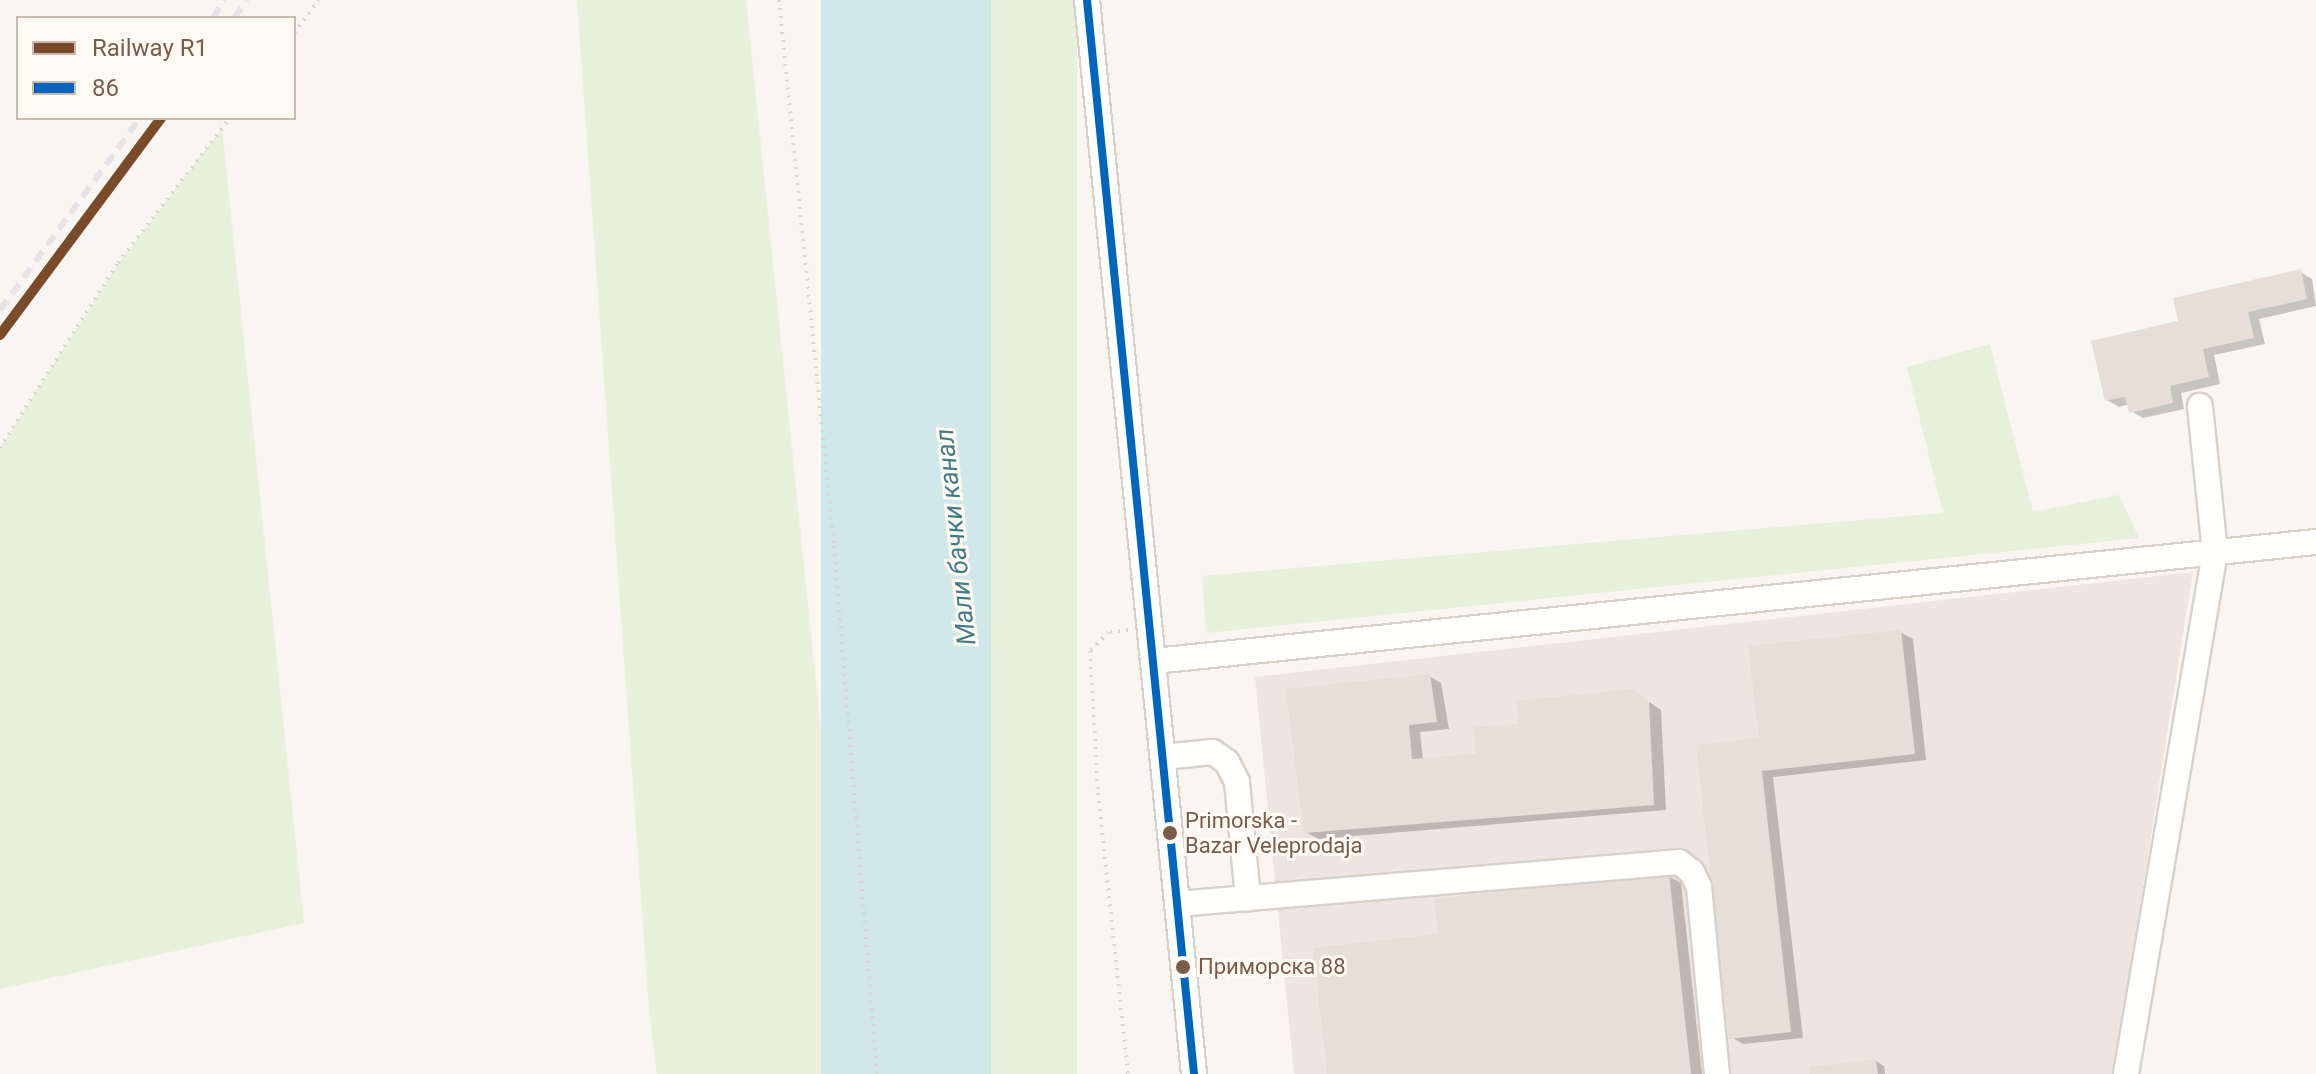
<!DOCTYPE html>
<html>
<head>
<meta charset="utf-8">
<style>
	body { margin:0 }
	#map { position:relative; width:2316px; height:1074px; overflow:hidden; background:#f9f5f0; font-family:Roboto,sans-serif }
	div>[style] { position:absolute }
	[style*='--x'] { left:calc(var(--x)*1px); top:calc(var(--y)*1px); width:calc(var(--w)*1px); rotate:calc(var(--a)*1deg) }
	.industrial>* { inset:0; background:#ede5e0 }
	.green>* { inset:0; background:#e7f0db; transform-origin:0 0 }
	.water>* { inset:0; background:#d0e8ea; transform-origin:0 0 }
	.shadow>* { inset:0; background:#0003 }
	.building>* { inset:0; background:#e6ded7 }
	.path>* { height:4px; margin-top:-2px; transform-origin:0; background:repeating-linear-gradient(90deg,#dcd5d0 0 2px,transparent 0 8px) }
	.roads { filter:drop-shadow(2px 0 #d7d1cb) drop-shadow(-2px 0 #d7d1cb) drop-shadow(0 2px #d7d1cb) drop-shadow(0 -2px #d7d1cb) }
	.minor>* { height:24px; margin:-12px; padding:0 12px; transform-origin:12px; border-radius:12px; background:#fefefd }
	.rail>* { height:6px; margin-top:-3px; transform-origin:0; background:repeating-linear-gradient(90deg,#e6e3e7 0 12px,transparent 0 20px) }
	.bus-1>* { height:8px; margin:-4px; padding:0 4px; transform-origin:4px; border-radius:4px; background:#0065bd }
	.rail-1>* { height:10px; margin:-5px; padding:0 5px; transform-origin:5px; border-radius:5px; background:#7a4b2a }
	.dots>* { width:22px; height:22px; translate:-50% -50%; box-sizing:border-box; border:4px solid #fffaf3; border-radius:50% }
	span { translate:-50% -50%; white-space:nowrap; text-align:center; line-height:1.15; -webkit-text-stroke:6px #fffaf3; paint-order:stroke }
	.bus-label { font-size:22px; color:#7a5c4d }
	.left { translate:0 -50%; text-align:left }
	.water-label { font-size:26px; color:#437c86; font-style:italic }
	.legend { position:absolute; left:16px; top:16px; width:280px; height:104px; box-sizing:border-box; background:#fffaf3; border:2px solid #cabbb1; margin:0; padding:10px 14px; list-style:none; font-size:24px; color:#7a5c4d }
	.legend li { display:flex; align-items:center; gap:16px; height:40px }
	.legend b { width:40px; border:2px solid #cabbb1 }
</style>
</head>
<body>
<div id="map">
	<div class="industrial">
		<i style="clip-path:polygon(2193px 572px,2113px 1074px,1294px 1074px,1255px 677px)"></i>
	</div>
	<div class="green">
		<i style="clip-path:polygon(577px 0,746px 0,856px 1074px,657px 1074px,649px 1009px)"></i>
		<i style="left:991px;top:0;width:86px;height:1080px"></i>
		<i style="clip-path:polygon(222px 128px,304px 923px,0 989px,0 448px,118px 264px)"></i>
		<i style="clip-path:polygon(1990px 344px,2033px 512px,2119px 495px,2139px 538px,1206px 633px,1202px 576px,1943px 513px,1907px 367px)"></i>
	</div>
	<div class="water">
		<i style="left:821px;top:0;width:170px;height:1079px"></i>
	</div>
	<div class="shadow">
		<i style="clip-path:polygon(2300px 272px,2312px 279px,2316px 306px,2259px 319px,2265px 344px,2214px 355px,2220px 384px,2181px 393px,2184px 409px,2143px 418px,2131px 411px,2129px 404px,2119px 407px,2107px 400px,2181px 322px)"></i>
		<i style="clip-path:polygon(1900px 632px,1913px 639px,1926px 760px,1773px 777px,1803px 1038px,1743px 1044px,1731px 1037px,1761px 740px)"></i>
		<i style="clip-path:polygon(1429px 676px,1441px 683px,1449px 729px,1420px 732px,1423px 760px,1479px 756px,1520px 726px,1633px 691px,1661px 710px,1666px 810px,1318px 839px,1306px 832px)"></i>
		<i style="clip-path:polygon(1668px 876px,1681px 883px,1702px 1074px,1329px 1074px,1441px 936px)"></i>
		<i style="clip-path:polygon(1876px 1061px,1884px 1066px,1885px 1074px,1812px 1074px)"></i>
	</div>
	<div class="building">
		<i style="clip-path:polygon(2301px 269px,2307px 299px,2248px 312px,2254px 338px,2203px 349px,2209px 377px,2170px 386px,2173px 403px,2129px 413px,2125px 397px,2105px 401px,2091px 341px,2178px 321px,2173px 298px)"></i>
		<i style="clip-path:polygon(1901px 630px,1915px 754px,1762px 771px,1791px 1032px,1729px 1039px,1696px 745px,1759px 738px,1748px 646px)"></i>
		<i style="clip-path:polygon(1430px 674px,1437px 722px,1409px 725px,1412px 759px,1476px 754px,1474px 727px,1518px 724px,1516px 701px,1634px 689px,1649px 701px,1654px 805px,1304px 833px,1286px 689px)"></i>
		<i style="clip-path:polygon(1669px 873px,1691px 1074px,1327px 1074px,1313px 948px,1438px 934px,1434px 899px)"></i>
		<i style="clip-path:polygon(1876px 1059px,1878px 1074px,1810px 1074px,1809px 1067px)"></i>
	</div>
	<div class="path">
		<i style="--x:779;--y:0;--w:549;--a:84.25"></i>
		<i style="--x:834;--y:546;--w:530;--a:85.34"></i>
		<i style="--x:294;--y:33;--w:41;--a:-52.9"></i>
		<i style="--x:0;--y:448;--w:219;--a:-57.5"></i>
		<i style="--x:118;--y:263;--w:183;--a:-52.3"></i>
		<i style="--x:1128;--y:630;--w:19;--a:174"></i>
		<i style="--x:1109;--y:632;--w:27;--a:135"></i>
		<i style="--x:1090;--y:651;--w:142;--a:86.8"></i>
		<i style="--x:1098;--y:793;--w:283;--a:83.9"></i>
	</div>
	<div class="roads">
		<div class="minor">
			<i style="--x:1087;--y:0;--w:1079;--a:84.31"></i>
			<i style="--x:1154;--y:661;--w:1168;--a:-5.85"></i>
			<i style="--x:1163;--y:757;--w:50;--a:-5.7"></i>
			<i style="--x:1213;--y:752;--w:17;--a:36"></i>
			<i style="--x:1227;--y:762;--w:22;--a:63"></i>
			<i style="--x:1237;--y:782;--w:117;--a:84.6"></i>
			<i style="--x:1177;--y:904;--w:504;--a:-4.78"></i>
			<i style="--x:1679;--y:862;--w:16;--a:38"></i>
			<i style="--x:1692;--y:872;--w:17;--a:65"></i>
			<i style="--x:1699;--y:887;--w:188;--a:84.5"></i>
			<i style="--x:2126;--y:1074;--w:530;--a:-80.32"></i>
			<i style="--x:2215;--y:552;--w:147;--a:-95.9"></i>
		</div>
	</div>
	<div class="rail">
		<i style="--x:213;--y:18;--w:21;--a:-59"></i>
		<i style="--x:234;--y:18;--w:22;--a:-54"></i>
		<i style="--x:0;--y:310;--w:238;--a:-53.9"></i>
		<i style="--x:0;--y:335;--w:270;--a:-53.4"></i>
	</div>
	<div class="bus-1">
		<i style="--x:1087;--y:0;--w:1079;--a:84.31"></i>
	</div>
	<div class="rail-1">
		<i style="--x:0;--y:335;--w:270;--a:-53.4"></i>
	</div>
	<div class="dots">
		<i style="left:1170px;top:833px;background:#7a5c4d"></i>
		<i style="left:1183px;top:967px;background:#7a5c4d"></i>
	</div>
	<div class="bus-label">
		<span class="left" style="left:1185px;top:833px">Primorska -<br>Bazar Veleprodaja</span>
		<span class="left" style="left:1198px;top:967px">Приморска 88</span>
	</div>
	<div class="water-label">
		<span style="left:956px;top:537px;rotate:-96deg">Мали бачки канал</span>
	</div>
	<ul class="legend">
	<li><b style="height:10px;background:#7a4b2a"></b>Railway R1</li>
	<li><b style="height:10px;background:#0065bd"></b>86</li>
	</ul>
</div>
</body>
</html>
